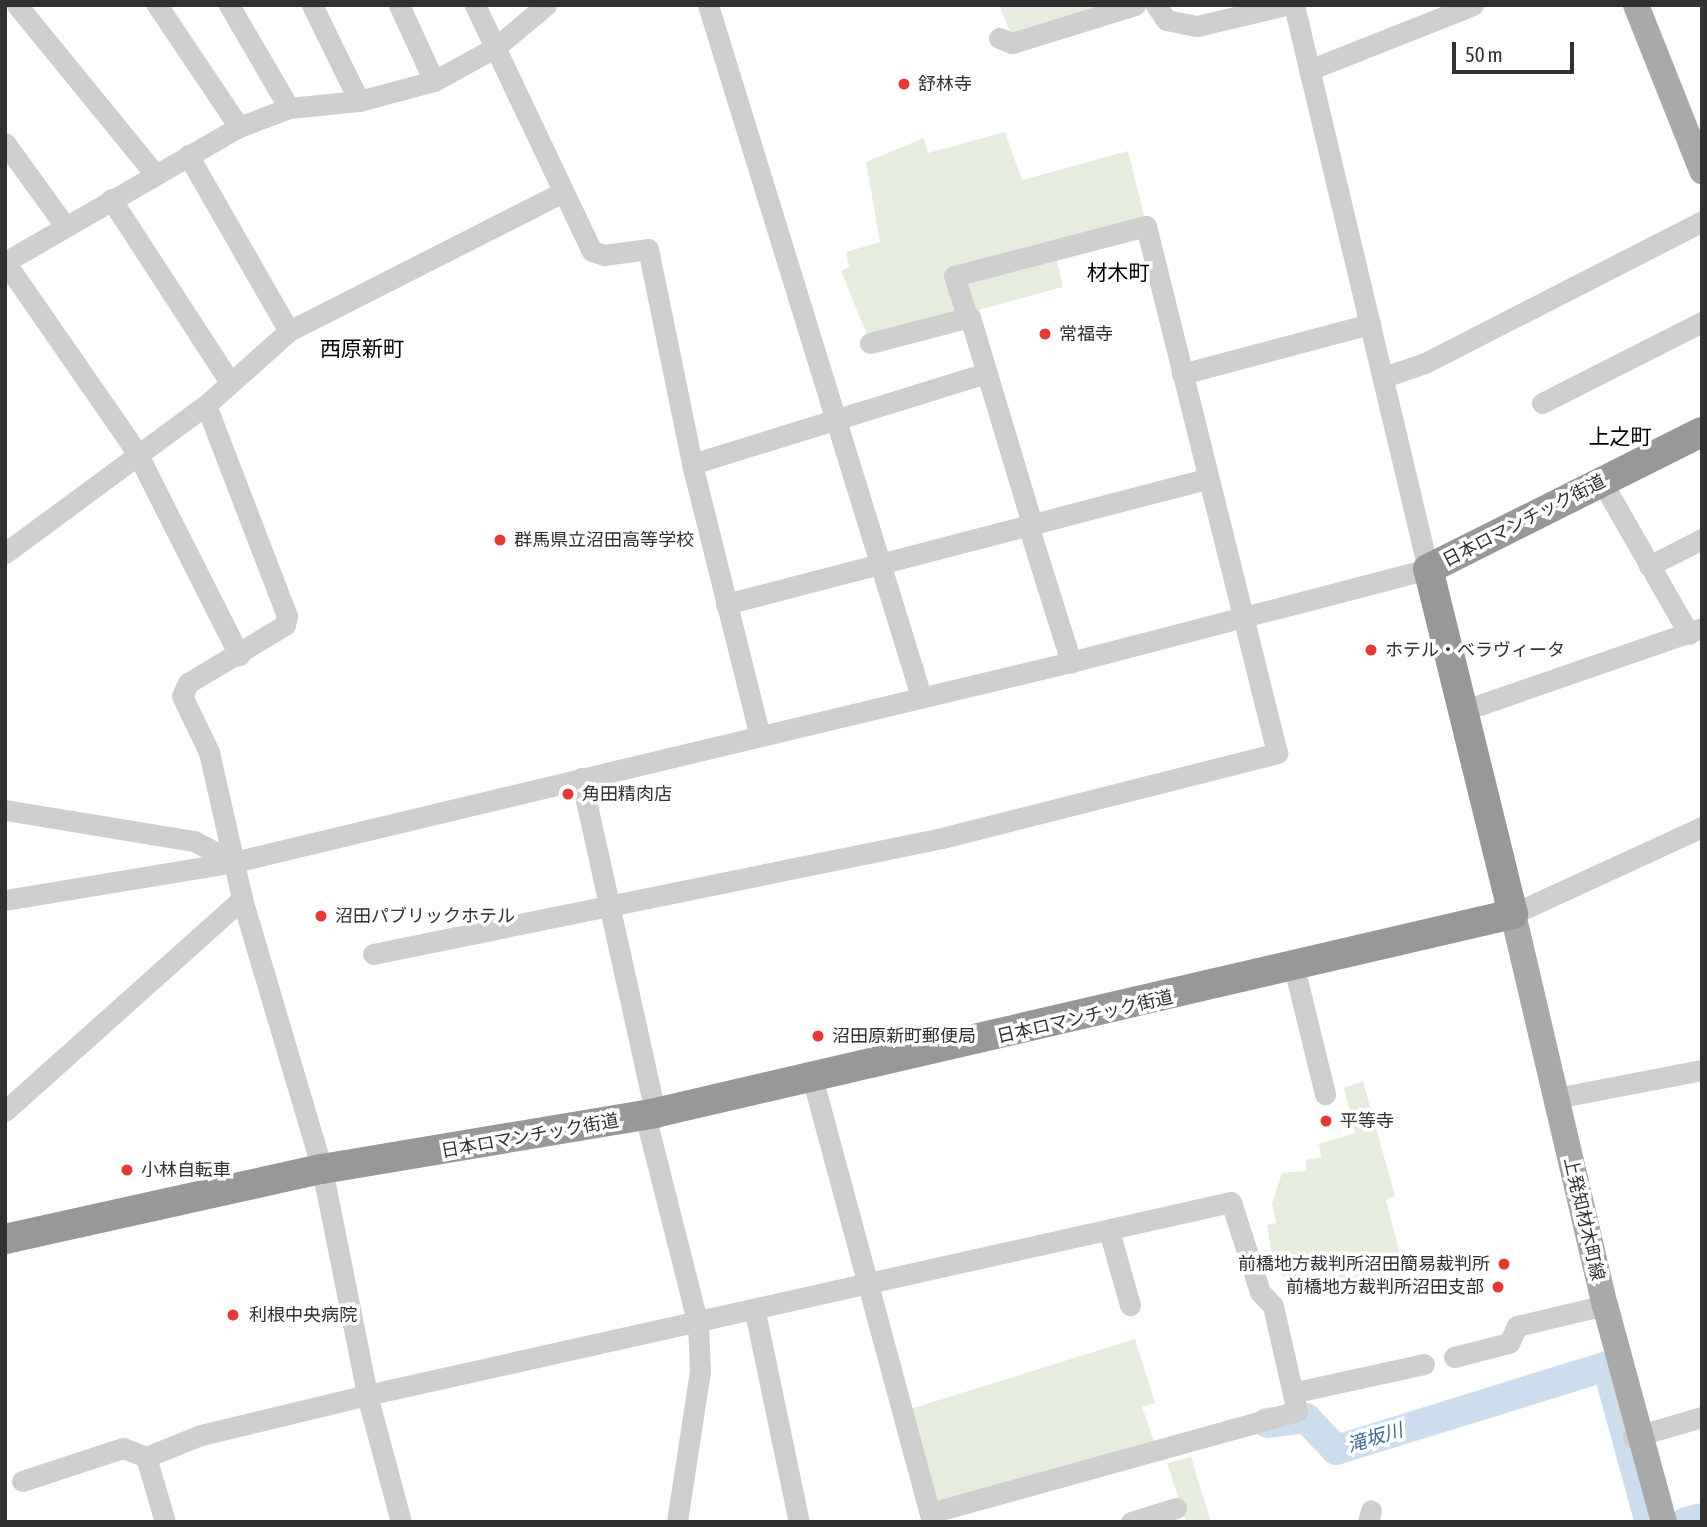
<!DOCTYPE html>
<html>
<head>
<meta charset="utf-8">
<style>
	body { margin:0 }
	#map { position:relative; width:1707px; height:1527px; overflow:hidden; background:#fff; font-family:"Asap Condensed","Noto Sans JP",sans-serif }
	div>[style] { position:absolute }
	[style*='--x'] { left:calc(var(--x)*1px); top:calc(var(--y)*1px); width:calc(var(--w)*1px); rotate:calc(var(--a)*1deg) }
	.green>* { inset:0; background:#e6eddf }
	.river>* { height:30px; margin:-15px; padding:0 15px; transform-origin:15px; border-radius:15px; background:#ccdded }
	.minor>* { height:21px; margin:-10.5px; padding:0 10.5px; transform-origin:10.5px; border-radius:10.5px; background:#cecece }
	.major>* { height:26px; margin:-13px; padding:0 13px; transform-origin:13px; border-radius:13px; background:#a9a9a9 }
	.highway>* { height:30px; margin:-15px; padding:0 15px; transform-origin:15px; border-radius:15px; background:#989898 }
	.dots>* { width:19px; height:19px; translate:-50% -50%; box-sizing:border-box; border:4px solid #fff; border-radius:50% }
	span { translate:-50% -50%; white-space:nowrap; text-align:center; line-height:1.15; -webkit-text-stroke:7px #fff; paint-order:stroke }
	.poi-label { font-size:18px; color:#313131 }
	.left { translate:0 -50%; text-align:left }
	.right { translate:-100% -50%; text-align:right }
	.street-label { font-size:18px; color:#313131 }
	.water-label { font-size:19px; color:#3f6b93; font-style:italic }
	.quarter-label { font-size:21px; color:#000 }
	.frame { position:absolute; inset:0; border:7px solid #313131; pointer-events:none }
	.scale { position:absolute; left:1452px; top:42px; width:122px; height:32px; box-sizing:border-box; border:4px solid #313131; border-top:0; padding-left:9px; font-size:21px; line-height:24px; white-space:nowrap; color:#313131; -webkit-text-stroke:5px #fff; paint-order:stroke }
</style>
</head>
<body>
<div id="map">
	<div class="green">
		<i style="clip-path:polygon(999px 5px,1096px 5px,1098px 13px,1013px 39px)"></i>
		<i style="clip-path:polygon(1005px 132px,1022px 180px,1128px 151px,1146px 223px,1054px 247px,1063px 287px,869px 340px,841px 271px,849px 267px,846px 252px,880px 242px,866px 162px,924px 138px,928px 153px)"></i>
		<i style="clip-path:polygon(1363px 1081px,1395px 1196px,1386px 1200px,1404px 1270px,1294px 1293px,1273px 1261px,1267px 1225px,1276px 1223px,1272px 1203px,1282px 1173px,1306px 1171px,1306px 1160px,1321px 1157px,1319px 1144px,1355px 1133px,1344px 1088px)"></i>
		<i style="clip-path:polygon(1135px 1339px,1155px 1403px,1142px 1407px,1155px 1444px,933px 1506px,907px 1410px)"></i>
		<i style="clip-path:polygon(1191px 1457px,1211px 1522px,1186px 1522px,1167px 1463px)"></i>
	</div>
	<div class="river">
		<i style="--x:1267;--y:1423;--w:39;--a:-7"></i>
		<i style="--x:1306;--y:1418;--w:44;--a:46.8"></i>
		<i style="--x:1336;--y:1450;--w:284;--a:-17.2"></i>
		<i style="--x:1607;--y:1366;--w:156;--a:74.7"></i>
		<i style="--x:1686;--y:1522;--w:16;--a:-14"></i>
	</div>
	<div class="minor">
		<i style="--x:17;--y:5;--w:218;--a:50.8"></i>
		<i style="--x:157;--y:5;--w:147;--a:56.1"></i>
		<i style="--x:229;--y:5;--w:119;--a:59.8"></i>
		<i style="--x:312;--y:5;--w:107;--a:63.9"></i>
		<i style="--x:399;--y:5;--w:84;--a:65.3"></i>
		<i style="--x:475;--y:5;--w:272;--a:64.6"></i>
		<i style="--x:592;--y:251;--w:13;--a:18"></i>
		<i style="--x:604;--y:255;--w:44;--a:-7.8"></i>
		<i style="--x:648;--y:249;--w:219;--a:78.4"></i>
		<i style="--x:692;--y:464;--w:277;--a:76"></i>
		<i style="--x:708;--y:5;--w:723;--a:72.87"></i>
		<i style="--x:1156;--y:5;--w:18;--a:56"></i>
		<i style="--x:1166;--y:20;--w:32;--a:11"></i>
		<i style="--x:1197;--y:26;--w:91;--a:-13.3"></i>
		<i style="--x:999;--y:38;--w:14;--a:21"></i>
		<i style="--x:1012;--y:43;--w:129;--a:-17.2"></i>
		<i style="--x:1309;--y:70;--w:176;--a:-21.6"></i>
		<i style="--x:5;--y:143;--w:102;--a:54.1"></i>
		<i style="--x:188;--y:155;--w:203;--a:60.2"></i>
		<i style="--x:111;--y:199;--w:217;--a:57"></i>
		<i style="--x:5;--y:262;--w:270;--a:-30"></i>
		<i style="--x:239;--y:127;--w:53;--a:-20.8"></i>
		<i style="--x:289;--y:108;--w:70;--a:-5.7"></i>
		<i style="--x:359;--y:101;--w:78;--a:-14.9"></i>
		<i style="--x:434;--y:81;--w:71;--a:-28.7"></i>
		<i style="--x:496;--y:47;--w:65;--a:-40"></i>
		<i style="--x:5;--y:262;--w:230;--a:55.3"></i>
		<i style="--x:136;--y:451;--w:229;--a:63.2"></i>
		<i style="--x:870;--y:343;--w:103;--a:-14.6"></i>
		<i style="--x:970;--y:317;--w:216;--a:73.3"></i>
		<i style="--x:1182;--y:374;--w:195;--a:-14.9"></i>
		<i style="--x:1384;--y:377;--w:43;--a:-18.9"></i>
		<i style="--x:1425;--y:363;--w:311;--a:-27.1"></i>
		<i style="--x:1542;--y:403;--w:179;--a:-26.9"></i>
		<i style="--x:206;--y:405;--w:226;--a:69"></i>
		<i style="--x:287;--y:616;--w:9;--a:103"></i>
		<i style="--x:285;--y:625;--w:113;--a:149.1"></i>
		<i style="--x:188;--y:683;--w:14;--a:115"></i>
		<i style="--x:182;--y:696;--w:62;--a:64.3"></i>
		<i style="--x:209;--y:752;--w:151;--a:77.3"></i>
		<i style="--x:242;--y:899;--w:282;--a:73.5"></i>
		<i style="--x:322;--y:1169;--w:230;--a:78.7"></i>
		<i style="--x:367;--y:1395;--w:131;--a:75"></i>
		<i style="--x:692;--y:464;--w:308;--a:-17.2"></i>
		<i style="--x:1602;--y:482;--w:175;--a:60.2"></i>
		<i style="--x:1028;--y:525;--w:144;--a:72.6"></i>
		<i style="--x:5;--y:553;--w:250;--a:-36.4"></i>
		<i style="--x:206;--y:405;--w:111;--a:-41.7"></i>
		<i style="--x:289;--y:331;--w:305;--a:-26.9"></i>
		<i style="--x:1649;--y:566;--w:59;--a:-27"></i>
		<i style="--x:726;--y:604;--w:496;--a:-14.6"></i>
		<i style="--x:1465;--y:710;--w:251;--a:-19.1"></i>
		<i style="--x:581;--y:778;--w:343;--a:77.5"></i>
		<i style="--x:5;--y:810;--w:192;--a:9.3"></i>
		<i style="--x:194;--y:841;--w:45;--a:27.7"></i>
		<i style="--x:5;--y:900;--w:232;--a:-9.4"></i>
		<i style="--x:234;--y:862;--w:861;--a:-13.44"></i>
		<i style="--x:1071;--y:662;--w:369;--a:-14.6"></i>
		<i style="--x:1428;--y:569;--w:580;--a:-103.37"></i>
		<i style="--x:1513;--y:914;--w:208;--a:-24.7"></i>
		<i style="--x:373;--y:954;--w:581;--a:-11.52"></i>
		<i style="--x:942;--y:838;--w:346;--a:-14.2"></i>
		<i style="--x:1277;--y:753;--w:543;--a:-103.96"></i>
		<i style="--x:1146;--y:226;--w:198;--a:165.4"></i>
		<i style="--x:954;--y:276;--w:42;--a:72"></i>
		<i style="--x:1294;--y:967;--w:131;--a:76.3"></i>
		<i style="--x:812;--y:1077;--w:461;--a:74.9"></i>
		<i style="--x:1556;--y:1098;--w:149;--a:-10.9"></i>
		<i style="--x:5;--y:1111;--w:318;--a:-41.8"></i>
		<i style="--x:645;--y:1115;--w:216;--a:75.8"></i>
		<i style="--x:698;--y:1324;--w:47;--a:87.6"></i>
		<i style="--x:700;--y:1371;--w:153;--a:98.7"></i>
		<i style="--x:1110;--y:1234;--w:74;--a:74.3"></i>
		<i style="--x:755;--y:1312;--w:215;--a:78.2"></i>
		<i style="--x:1454;--y:1357;--w:57;--a:-14.3"></i>
		<i style="--x:1509;--y:1343;--w:19;--a:-65"></i>
		<i style="--x:1517;--y:1326;--w:90;--a:-13.4"></i>
		<i style="--x:1296;--y:1392;--w:131;--a:-12.3"></i>
		<i style="--x:1633;--y:1437;--w:72;--a:-16.2"></i>
		<i style="--x:146;--y:1457;--w:68;--a:73.7"></i>
		<i style="--x:22;--y:1481;--w:106;--a:-18.1"></i>
		<i style="--x:123;--y:1448;--w:25;--a:21"></i>
		<i style="--x:146;--y:1457;--w:59;--a:-21.8"></i>
		<i style="--x:201;--y:1435;--w:171;--a:-13.5"></i>
		<i style="--x:367;--y:1395;--w:885;--a:-12.59"></i>
		<i style="--x:1231;--y:1202;--w:95;--a:72.1"></i>
		<i style="--x:1260;--y:1292;--w:19;--a:47"></i>
		<i style="--x:1273;--y:1306;--w:104;--a:77.2"></i>
		<i style="--x:930;--y:1513;--w:381;--a:-15.5"></i>
		<i style="--x:1131;--y:1522;--w:47;--a:-17.3"></i>
		<i style="--x:1368;--y:1522;--w:12;--a:-76"></i>
	</div>
	<div class="major">
		<i style="--x:1636;--y:5;--w:179;--a:68.3"></i>
		<i style="--x:1513;--y:914;--w:402;--a:76.8"></i>
		<i style="--x:1605;--y:1305;--w:225;--a:74.8"></i>
	</div>
	<div class="highway">
		<i style="--x:5;--y:1239;--w:325;--a:-12.5"></i>
		<i style="--x:322;--y:1169;--w:338;--a:-9.5"></i>
		<i style="--x:655;--y:1113;--w:881;--a:-13.06"></i>
		<i style="--x:1513;--y:914;--w:355;--a:-103.8"></i>
		<i style="--x:1428;--y:569;--w:306;--a:-26.6"></i>
	</div>
	<div class="dots">
		<i style="left:904px;top:84px;background:#e43a37"></i>
		<i style="left:1045px;top:334px;background:#e43a37"></i>
		<i style="left:500px;top:540px;background:#e43a37"></i>
		<i style="left:1371px;top:650px;background:#e43a37"></i>
		<i style="left:568px;top:794px;background:#e43a37"></i>
		<i style="left:321px;top:916px;background:#e43a37"></i>
		<i style="left:818px;top:1036px;background:#e43a37"></i>
		<i style="left:1326px;top:1121px;background:#e43a37"></i>
		<i style="left:127px;top:1170px;background:#e43a37"></i>
		<i style="left:1504px;top:1264px;background:#e43a37"></i>
		<i style="left:1498px;top:1287px;background:#e43a37"></i>
		<i style="left:233px;top:1315px;background:#e43a37"></i>
	</div>
	<div class="poi-label">
		<span class="left" style="left:918px;top:84px">舒林寺</span>
		<span class="left" style="left:1059px;top:334px">常福寺</span>
		<span class="left" style="left:514px;top:540px">群馬県立沼田高等学校</span>
		<span class="left" style="left:1385px;top:650px">ホテル・ベラヴィータ</span>
		<span class="left" style="left:582px;top:794px">角田精肉店</span>
		<span class="left" style="left:335px;top:916px">沼田パブリックホテル</span>
		<span class="left" style="left:832px;top:1036px">沼田原新町郵便局</span>
		<span class="left" style="left:1340px;top:1121px">平等寺</span>
		<span class="left" style="left:141px;top:1170px">小林自転車</span>
		<span class="right" style="left:1490px;top:1264px">前橋地方裁判所沼田簡易裁判所</span>
		<span class="right" style="left:1484px;top:1287px">前橋地方裁判所沼田支部</span>
		<span class="left" style="left:249px;top:1315px">利根中央病院</span>
	</div>
	<div class="street-label">
		<span style="left:1524px;top:521px;rotate:-27deg">日本ロマンチック街道</span>
		<span style="left:1085px;top:1017px;rotate:-13deg">日本ロマンチック街道</span>
		<span style="left:530px;top:1136px;rotate:-10deg">日本ロマンチック街道</span>
		<span style="left:1584px;top:1219px;rotate:77deg">上発知材木町線</span>
	</div>
	<div class="water-label">
		<span style="left:1375px;top:1438px;rotate:-17deg">滝坂川</span>
	</div>
	<div class="quarter-label">
		<span style="left:1118px;top:272px">材木町</span>
		<span style="left:362px;top:348px">西原新町</span>
		<span style="left:1620px;top:436px">上之町</span>
	</div>
	<div class="frame"></div>
	<div class="scale">50 m</div>
</div>
</body>
</html>
